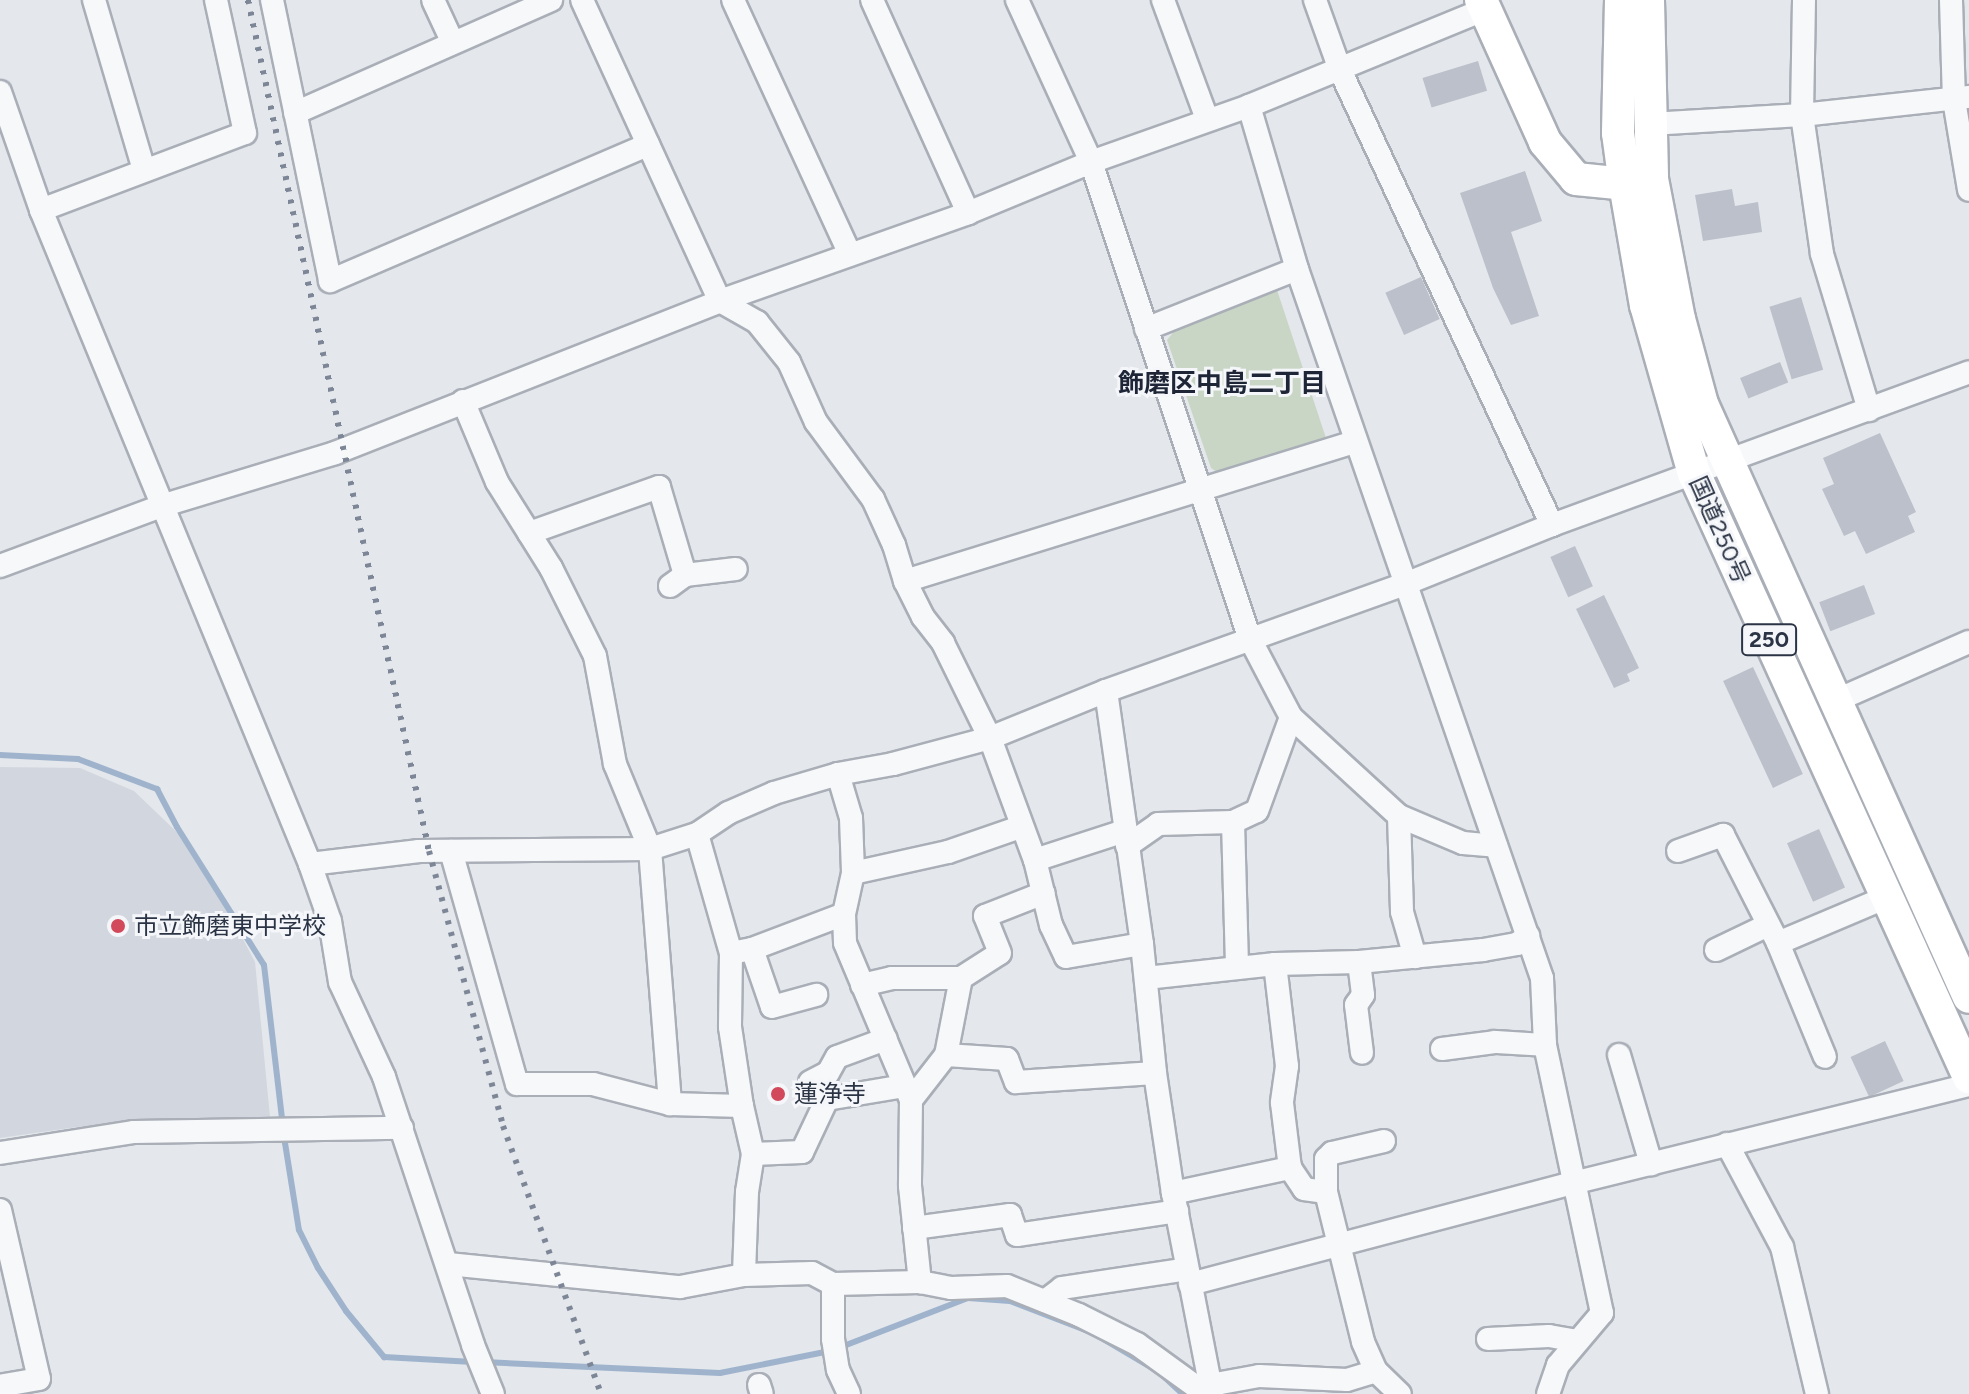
<!DOCTYPE html>
<html>
<head>
<meta charset="utf-8">
<style>
	body { margin:0 }
	#map { position:relative; width:1969px; height:1394px; overflow:hidden; background:#e4e7ec; font-family:Figtree,"Noto Sans JP",sans-serif }
	div>[style] { position:absolute }
	[style*='--x'] { left:calc(var(--x)*1px); top:calc(var(--y)*1px); width:calc(var(--w)*1px); rotate:calc(var(--a)*1deg) }
	.built>* { inset:0; background:#d2d6de }
	.green>* { inset:0; background:#c9d6c5 }
	.stream>* { height:6px; margin:-3px; padding:0 3px; transform-origin:3px; border-radius:3px; background:#9fb4cc }
	.building>* { inset:0; background:#bbc0ca; transform-origin:0 0 }
	.roads { filter:drop-shadow(2px 0 #a9aeb7) drop-shadow(-2px 0 #a9aeb7) drop-shadow(0 2px #a9aeb7) drop-shadow(0 -2px #a9aeb7) }
	.minor>* { height:22px; margin:-11px; padding:0 11px; transform-origin:11px; border-radius:11px; background:#f7f8fa }
	.highway>* { height:32px; margin:-16px; padding:0 16px; transform-origin:16px; border-radius:16px; background:#fff }
	.rail>* { height:6px; margin-top:-3px; transform-origin:0; background:repeating-linear-gradient(90deg,#7d8696 0 4px,transparent 0 12px) }
	.dots>* { width:22px; height:22px; translate:-50% -50%; box-sizing:border-box; border:4px solid #f4f6f9; border-radius:50% }
	span { translate:-50% -50%; white-space:nowrap; text-align:center; line-height:1.15; -webkit-text-stroke:6px #f4f6f9; paint-order:stroke }
	.shield-label span { padding:2px 6px; background:#f4f6f9; border:2px solid; border-radius:6px; -webkit-text-stroke-width:0 }
	.shield-label { font-size:22px; color:#2b3445; font-weight:700 }
	.street-label { font-size:24px; color:#2b3445 }
	.poi-label { font-size:24px; color:#2b3445 }
	.left { translate:0 -50%; text-align:left }
	.neighbourhood-label { font-size:26px; color:#1d2536; font-weight:700 }
</style>
</head>
<body>
<div id="map">
	<div class="built">
		<i style="clip-path:polygon(0 767px,80px 768px,134px 791px,182px 837px,217px 890px,255px 962px,270px 1117px,77px 1127px,0 1138px)"></i>
	</div>
	<div class="green">
		<i style="clip-path:polygon(1277px 290px,1327px 441px,1223px 476px,1211px 468px,1167px 340px,1177px 328px)"></i>
	</div>
	<div class="stream">
		<i style="--x:0;--y:755;--w:78;--a:2.9"></i>
		<i style="--x:78;--y:759;--w:85;--a:20.8"></i>
		<i style="--x:157;--y:789;--w:43;--a:62.2"></i>
		<i style="--x:177;--y:827;--w:163;--a:57.8"></i>
		<i style="--x:264;--y:965;--w:179;--a:83.3"></i>
		<i style="--x:285;--y:1143;--w:88;--a:80.9"></i>
		<i style="--x:299;--y:1230;--w:42;--a:63.4"></i>
		<i style="--x:318;--y:1268;--w:51;--a:56.9"></i>
		<i style="--x:346;--y:1311;--w:60;--a:50.4"></i>
		<i style="--x:384;--y:1357;--w:89;--a:3.2"></i>
		<i style="--x:841;--y:1347;--w:136;--a:-21.1"></i>
		<i style="--x:968;--y:1298;--w:42;--a:4.1"></i>
		<i style="--x:1010;--y:1301;--w:89;--a:21.1"></i>
		<i style="--x:1093;--y:1333;--w:77;--a:30.6"></i>
		<i style="--x:1159;--y:1372;--w:33;--a:43"></i>
		<i style="--x:484;--y:1362;--w:236;--a:2.7"></i>
		<i style="--x:720;--y:1373;--w:112;--a:-11.3"></i>
	</div>
	<div class="building">
		<i style="left:1478px;top:61px;width:31px;height:58px;rotate:73deg"></i>
		<i style="clip-path:polygon(1525px 171px,1542px 221px,1511px 232px,1539px 316px,1511px 325px,1493px 288px,1460px 193px)"></i>
		<i style="clip-path:polygon(1732px 189px,1735px 206px,1758px 202px,1762px 232px,1703px 241px,1695px 195px)"></i>
		<i style="left:1421px;top:277px;width:46px;height:39px;rotate:66deg"></i>
		<i style="left:1801px;top:297px;width:76px;height:33px;rotate:73deg"></i>
		<i style="left:1780px;top:362px;width:22px;height:43px;rotate:68deg"></i>
		<i style="clip-path:polygon(1880px 433px,1916px 512px,1908px 516px,1915px 532px,1866px 554px,1855px 531px,1844px 536px,1822px 489px,1834px 484px,1823px 458px)"></i>
		<i style="left:1575px;top:546px;width:44px;height:27px;rotate:66deg"></i>
		<i style="left:1864px;top:585px;width:31px;height:48px;rotate:69deg"></i>
		<i style="clip-path:polygon(1604px 595px,1639px 668px,1627px 674px,1630px 681px,1614px 688px,1576px 609px)"></i>
		<i style="left:1753px;top:667px;width:118px;height:33px;rotate:65deg"></i>
		<i style="left:1819px;top:829px;width:64px;height:35px;rotate:66deg"></i>
		<i style="left:1885px;top:1041px;width:44px;height:38px;rotate:65deg"></i>
	</div>
	<div class="roads">
		<div class="minor">
			<i style="--x:94;--y:0;--w:177;--a:73.6"></i>
			<i style="--x:272;--y:0;--w:287;--a:78.3"></i>
			<i style="--x:330;--y:281;--w:346;--a:-23.2"></i>
			<i style="--x:433;--y:0;--w:47;--a:65.1"></i>
			<i style="--x:582;--y:0;--w:331;--a:65.4"></i>
			<i style="--x:720;--y:301;--w:43;--a:29.6"></i>
			<i style="--x:757;--y:322;--w:51;--a:51.3"></i>
			<i style="--x:789;--y:362;--w:66;--a:65.8"></i>
			<i style="--x:816;--y:422;--w:96;--a:53.5"></i>
			<i style="--x:873;--y:499;--w:51;--a:65.5"></i>
			<i style="--x:894;--y:545;--w:38;--a:73"></i>
			<i style="--x:905;--y:581;--w:40;--a:63.4"></i>
			<i style="--x:923;--y:617;--w:33;--a:52"></i>
			<i style="--x:943;--y:643;--w:106;--a:63.7"></i>
			<i style="--x:990;--y:738;--w:130;--a:69.8"></i>
			<i style="--x:1035;--y:860;--w:67;--a:76.2"></i>
			<i style="--x:1051;--y:925;--w:35;--a:65"></i>
			<i style="--x:1066;--y:957;--w:77;--a:-9.7"></i>
			<i style="--x:733;--y:0;--w:280;--a:65.3"></i>
			<i style="--x:872;--y:0;--w:234;--a:65.7"></i>
			<i style="--x:1017;--y:0;--w:178;--a:65.4"></i>
			<i style="--x:1091;--y:162;--w:503;--a:71.57"></i>
			<i style="--x:1250;--y:639;--w:88;--a:62.3"></i>
			<i style="--x:1291;--y:717;--w:147;--a:42.5"></i>
			<i style="--x:1399;--y:816;--w:69;--a:22.9"></i>
			<i style="--x:1463;--y:843;--w:33;--a:5"></i>
			<i style="--x:1163;--y:0;--w:127;--a:69.7"></i>
			<i style="--x:1315;--y:0;--w:74;--a:70.3"></i>
			<i style="--x:1340;--y:70;--w:502;--a:65.02"></i>
			<i style="--x:1804;--y:0;--w:115;--a:91"></i>
			<i style="--x:1802;--y:115;--w:140;--a:81.8"></i>
			<i style="--x:1822;--y:254;--w:163;--a:73.2"></i>
			<i style="--x:1951;--y:0;--w:100;--a:88.3"></i>
			<i style="--x:1954;--y:100;--w:91;--a:80.5"></i>
			<i style="--x:0;--y:92;--w:125;--a:70.8"></i>
			<i style="--x:41;--y:210;--w:707;--a:67.64"></i>
			<i style="--x:310;--y:864;--w:60;--a:70.7"></i>
			<i style="--x:330;--y:921;--w:62;--a:80.7"></i>
			<i style="--x:340;--y:982;--w:105;--a:65.1"></i>
			<i style="--x:384;--y:1077;--w:282;--a:71.6"></i>
			<i style="--x:473;--y:1345;--w:53;--a:67.8"></i>
			<i style="--x:1249;--y:106;--w:170;--a:73.6"></i>
			<i style="--x:1297;--y:269;--w:750;--a:70.94"></i>
			<i style="--x:1542;--y:978;--w:67;--a:87.4"></i>
			<i style="--x:1545;--y:1045;--w:274;--a:78"></i>
			<i style="--x:1602;--y:1313;--w:68;--a:130.2"></i>
			<i style="--x:1558;--y:1365;--w:31;--a:109"></i>
			<i style="--x:295;--y:113;--w:280;--a:-23.8"></i>
			<i style="--x:1650;--y:124;--w:152;--a:-3.4"></i>
			<i style="--x:1802;--y:115;--w:168;--a:-6.2"></i>
			<i style="--x:41;--y:210;--w:218;--a:-20.7"></i>
			<i style="--x:245;--y:133;--w:136;--a:-102.3"></i>
			<i style="--x:1146;--y:329;--w:162;--a:-21.7"></i>
			<i style="--x:463;--y:401;--w:88;--a:67.2"></i>
			<i style="--x:497;--y:482;--w:102;--a:57.9"></i>
			<i style="--x:551;--y:568;--w:98;--a:63.4"></i>
			<i style="--x:595;--y:656;--w:110;--a:79.5"></i>
			<i style="--x:615;--y:764;--w:92;--a:67.6"></i>
			<i style="--x:650;--y:849;--w:256;--a:85.5"></i>
			<i style="--x:529;--y:533;--w:138;--a:-19.5"></i>
			<i style="--x:659;--y:487;--w:92;--a:73.5"></i>
			<i style="--x:0;--y:566;--w:172;--a:-20.4"></i>
			<i style="--x:161;--y:506;--w:182;--a:-16.9"></i>
			<i style="--x:335;--y:453;--w:414;--a:-21.5"></i>
			<i style="--x:720;--y:301;--w:263;--a:-19.5"></i>
			<i style="--x:968;--y:213;--w:133;--a:-22.5"></i>
			<i style="--x:1091;--y:162;--w:168;--a:-19.5"></i>
			<i style="--x:1249;--y:106;--w:255;--a:-22.3"></i>
			<i style="--x:905;--y:581;--w:472;--a:-17.2"></i>
			<i style="--x:670;--y:586;--w:19;--a:-36"></i>
			<i style="--x:685;--y:575;--w:51;--a:-6.7"></i>
			<i style="--x:1106;--y:691;--w:256;--a:81.9"></i>
			<i style="--x:1142;--y:944;--w:130;--a:84.2"></i>
			<i style="--x:1155;--y:1073;--w:121;--a:81.5"></i>
			<i style="--x:1173;--y:1193;--w:205;--a:79"></i>
			<i style="--x:1835;--y:701;--w:146;--a:-23.8"></i>
			<i style="--x:838;--y:774;--w:46;--a:73.5"></i>
			<i style="--x:851;--y:818;--w:55;--a:87.9"></i>
			<i style="--x:853;--y:873;--w:42;--a:102.4"></i>
			<i style="--x:844;--y:914;--w:29;--a:88"></i>
			<i style="--x:845;--y:943;--w:170;--a:67.2"></i>
			<i style="--x:911;--y:1100;--w:86;--a:90.7"></i>
			<i style="--x:910;--y:1186;--w:97;--a:84.1"></i>
			<i style="--x:1399;--y:816;--w:96;--a:88.2"></i>
			<i style="--x:1402;--y:912;--w:47;--a:73.9"></i>
			<i style="--x:1233;--y:822;--w:146;--a:88.4"></i>
			<i style="--x:697;--y:834;--w:124;--a:74.1"></i>
			<i style="--x:731;--y:953;--w:74;--a:90.8"></i>
			<i style="--x:730;--y:1027;--w:80;--a:81.4"></i>
			<i style="--x:742;--y:1106;--w:49;--a:77.1"></i>
			<i style="--x:753;--y:1154;--w:38;--a:99"></i>
			<i style="--x:747;--y:1192;--w:83;--a:92.1"></i>
			<i style="--x:1127;--y:846;--w:38;--a:-35"></i>
			<i style="--x:1158;--y:824;--w:75;--a:-1.5"></i>
			<i style="--x:1233;--y:822;--w:26;--a:-25"></i>
			<i style="--x:1257;--y:811;--w:100;--a:-70.1"></i>
			<i style="--x:451;--y:851;--w:242;--a:74.2"></i>
			<i style="--x:517;--y:1084;--w:76;--a:0"></i>
			<i style="--x:593;--y:1084;--w:80;--a:14.6"></i>
			<i style="--x:670;--y:1104;--w:72;--a:1.6"></i>
			<i style="--x:1678;--y:851;--w:48;--a:-19.6"></i>
			<i style="--x:1723;--y:835;--w:121;--a:63"></i>
			<i style="--x:1778;--y:943;--w:123;--a:67.6"></i>
			<i style="--x:1035;--y:860;--w:94;--a:-18"></i>
			<i style="--x:310;--y:864;--w:110;--a:-6.8"></i>
			<i style="--x:419;--y:851;--w:231;--a:-0.5"></i>
			<i style="--x:650;--y:849;--w:49;--a:-17.7"></i>
			<i style="--x:697;--y:834;--w:37;--a:-34"></i>
			<i style="--x:728;--y:813;--w:50;--a:-23.5"></i>
			<i style="--x:774;--y:793;--w:67;--a:-16.5"></i>
			<i style="--x:838;--y:774;--w:56;--a:-10.3"></i>
			<i style="--x:893;--y:764;--w:100;--a:-15"></i>
			<i style="--x:990;--y:738;--w:125;--a:-22.1"></i>
			<i style="--x:1106;--y:691;--w:318;--a:-19.7"></i>
			<i style="--x:1405;--y:584;--w:158;--a:-21.9"></i>
			<i style="--x:1552;--y:525;--w:444;--a:-20.1"></i>
			<i style="--x:853;--y:873;--w:97;--a:-12.5"></i>
			<i style="--x:948;--y:852;--w:76;--a:-19.1"></i>
			<i style="--x:1778;--y:943;--w:118;--a:-22.9"></i>
			<i style="--x:752;--y:949;--w:61;--a:71"></i>
			<i style="--x:772;--y:1007;--w:46;--a:-15.3"></i>
			<i style="--x:1716;--y:950;--w:58;--a:-25.7"></i>
			<i style="--x:731;--y:953;--w:21;--a:-11"></i>
			<i style="--x:752;--y:949;--w:98;--a:-20.8"></i>
			<i style="--x:1359;--y:962;--w:33;--a:83"></i>
			<i style="--x:1363;--y:995;--w:12;--a:125"></i>
			<i style="--x:1356;--y:1005;--w:48;--a:82.9"></i>
			<i style="--x:1275;--y:964;--w:103;--a:83.3"></i>
			<i style="--x:1287;--y:1066;--w:37;--a:98"></i>
			<i style="--x:1282;--y:1103;--w:65;--a:83"></i>
			<i style="--x:1290;--y:1168;--w:25;--a:56"></i>
			<i style="--x:1304;--y:1189;--w:22;--a:8"></i>
			<i style="--x:1146;--y:978;--w:130;--a:-6.2"></i>
			<i style="--x:1275;--y:964;--w:84;--a:-1.4"></i>
			<i style="--x:1359;--y:962;--w:125;--a:-5.5"></i>
			<i style="--x:1483;--y:950;--w:35;--a:-10"></i>
			<i style="--x:1517;--y:944;--w:14;--a:-36"></i>
			<i style="--x:862;--y:985;--w:31;--a:-13"></i>
			<i style="--x:892;--y:978;--w:69;--a:0"></i>
			<i style="--x:961;--y:978;--w:46;--a:-32.7"></i>
			<i style="--x:1000;--y:953;--w:40;--a:-112"></i>
			<i style="--x:985;--y:916;--w:63;--a:-21.3"></i>
			<i style="--x:1442;--y:1049;--w:53;--a:-7.5"></i>
			<i style="--x:1495;--y:1042;--w:50;--a:3.4"></i>
			<i style="--x:946;--y:1055;--w:61;--a:3.8"></i>
			<i style="--x:1007;--y:1059;--w:25;--a:69"></i>
			<i style="--x:1016;--y:1082;--w:139;--a:-3.7"></i>
			<i style="--x:1619;--y:1055;--w:114;--a:73.6"></i>
			<i style="--x:810;--y:1082;--w:20;--a:-27"></i>
			<i style="--x:828;--y:1073;--w:18;--a:-61"></i>
			<i style="--x:837;--y:1057;--w:52;--a:-20.2"></i>
			<i style="--x:911;--y:1100;--w:57;--a:-52.1"></i>
			<i style="--x:946;--y:1055;--w:78;--a:-79"></i>
			<i style="--x:1384;--y:1141;--w:53;--a:167"></i>
			<i style="--x:1332;--y:1153;--w:8;--a:135"></i>
			<i style="--x:1326;--y:1159;--w:33;--a:90"></i>
			<i style="--x:1326;--y:1192;--w:154;--a:76.1"></i>
			<i style="--x:1363;--y:1342;--w:32;--a:66"></i>
			<i style="--x:1376;--y:1371;--w:33;--a:44"></i>
			<i style="--x:1727;--y:1144;--w:117;--a:61.9"></i>
			<i style="--x:1782;--y:1247;--w:151;--a:76.6"></i>
			<i style="--x:0;--y:1153;--w:136;--a:-8.9"></i>
			<i style="--x:134;--y:1132;--w:268;--a:-0.9"></i>
			<i style="--x:753;--y:1154;--w:49;--a:-2.3"></i>
			<i style="--x:802;--y:1152;--w:59;--a:-64.7"></i>
			<i style="--x:827;--y:1099;--w:79;--a:-9.5"></i>
			<i style="--x:1173;--y:1193;--w:120;--a:-12.1"></i>
			<i style="--x:0;--y:1210;--w:173;--a:77"></i>
			<i style="--x:39;--y:1379;--w:40;--a:170"></i>
			<i style="--x:914;--y:1228;--w:97;--a:-7.7"></i>
			<i style="--x:1010;--y:1215;--w:21;--a:71"></i>
			<i style="--x:1017;--y:1235;--w:162;--a:-8.5"></i>
			<i style="--x:448;--y:1264;--w:233;--a:5.7"></i>
			<i style="--x:680;--y:1287;--w:65;--a:-10.6"></i>
			<i style="--x:744;--y:1275;--w:68;--a:-1.7"></i>
			<i style="--x:812;--y:1273;--w:24;--a:28"></i>
			<i style="--x:833;--y:1284;--w:87;--a:-1.3"></i>
			<i style="--x:920;--y:1282;--w:32;--a:11"></i>
			<i style="--x:951;--y:1288;--w:56;--a:-2"></i>
			<i style="--x:1007;--y:1286;--w:78;--a:21.9"></i>
			<i style="--x:1079;--y:1315;--w:65;--a:26.6"></i>
			<i style="--x:1137;--y:1344;--w:85;--a:35.9"></i>
			<i style="--x:833;--y:1284;--w:55;--a:90"></i>
			<i style="--x:833;--y:1339;--w:31;--a:81"></i>
			<i style="--x:838;--y:1370;--w:26;--a:65"></i>
			<i style="--x:1190;--y:1284;--w:396;--a:-14.8"></i>
			<i style="--x:1573;--y:1183;--w:408;--a:-13.9"></i>
			<i style="--x:1045;--y:1301;--w:21;--a:-37"></i>
			<i style="--x:1062;--y:1288;--w:126;--a:-8.6"></i>
			<i style="--x:1488;--y:1339;--w:61;--a:-2.8"></i>
			<i style="--x:1549;--y:1336;--w:29;--a:10"></i>
			<i style="--x:759;--y:1385;--w:9;--a:72"></i>
			<i style="--x:1210;--y:1385;--w:50;--a:-10.4"></i>
			<i style="--x:1259;--y:1376;--w:88;--a:2.6"></i>
			<i style="--x:1347;--y:1380;--w:30;--a:-17"></i>
		</div>
		<div class="highway">
			<i style="--x:1481;--y:0;--w:156;--a:65.7"></i>
			<i style="--x:1545;--y:142;--w:48;--a:50"></i>
			<i style="--x:1576;--y:179;--w:49;--a:5.8"></i>
			<i style="--x:1625;--y:184;--w:20;--a:-9"></i>
			<i style="--x:1621;--y:0;--w:133;--a:91.3"></i>
			<i style="--x:1618;--y:133;--w:51;--a:82.2"></i>
			<i style="--x:1625;--y:184;--w:123;--a:80.2"></i>
			<i style="--x:1646;--y:305;--w:175;--a:74.1"></i>
			<i style="--x:1694;--y:473;--w:664;--a:65.52"></i>
			<i style="--x:1648;--y:0;--w:179;--a:88.7"></i>
			<i style="--x:1652;--y:179;--w:143;--a:79.1"></i>
			<i style="--x:1679;--y:319;--w:88;--a:74.9"></i>
			<i style="--x:1702;--y:404;--w:650;--a:65.76"></i>
		</div>
	</div>
	<div class="rail">
		<i style="--x:248;--y:0;--w:870;--a:77.99"></i>
		<i style="--x:429;--y:851;--w:285;--a:74.9"></i>
		<i style="--x:503;--y:1126;--w:285;--a:69.9"></i>
	</div>
	<div class="dots">
		<i style="left:118px;top:926px;background:#d1495b"></i>
		<i style="left:778px;top:1094px;background:#d1495b"></i>
	</div>
	<div class="shield-label">
		<span style="left:1769px;top:640px">250</span>
	</div>
	<div class="street-label">
		<span style="left:1720px;top:530px;rotate:66deg">国道250号</span>
	</div>
	<div class="poi-label">
		<span class="left" style="left:134px;top:926px">市立飾磨東中学校</span>
		<span class="left" style="left:794px;top:1094px">蓮浄寺</span>
	</div>
	<div class="neighbourhood-label">
		<span style="left:1222px;top:384px">飾磨区中島二丁目</span>
	</div>
</div>
</body>
</html>
